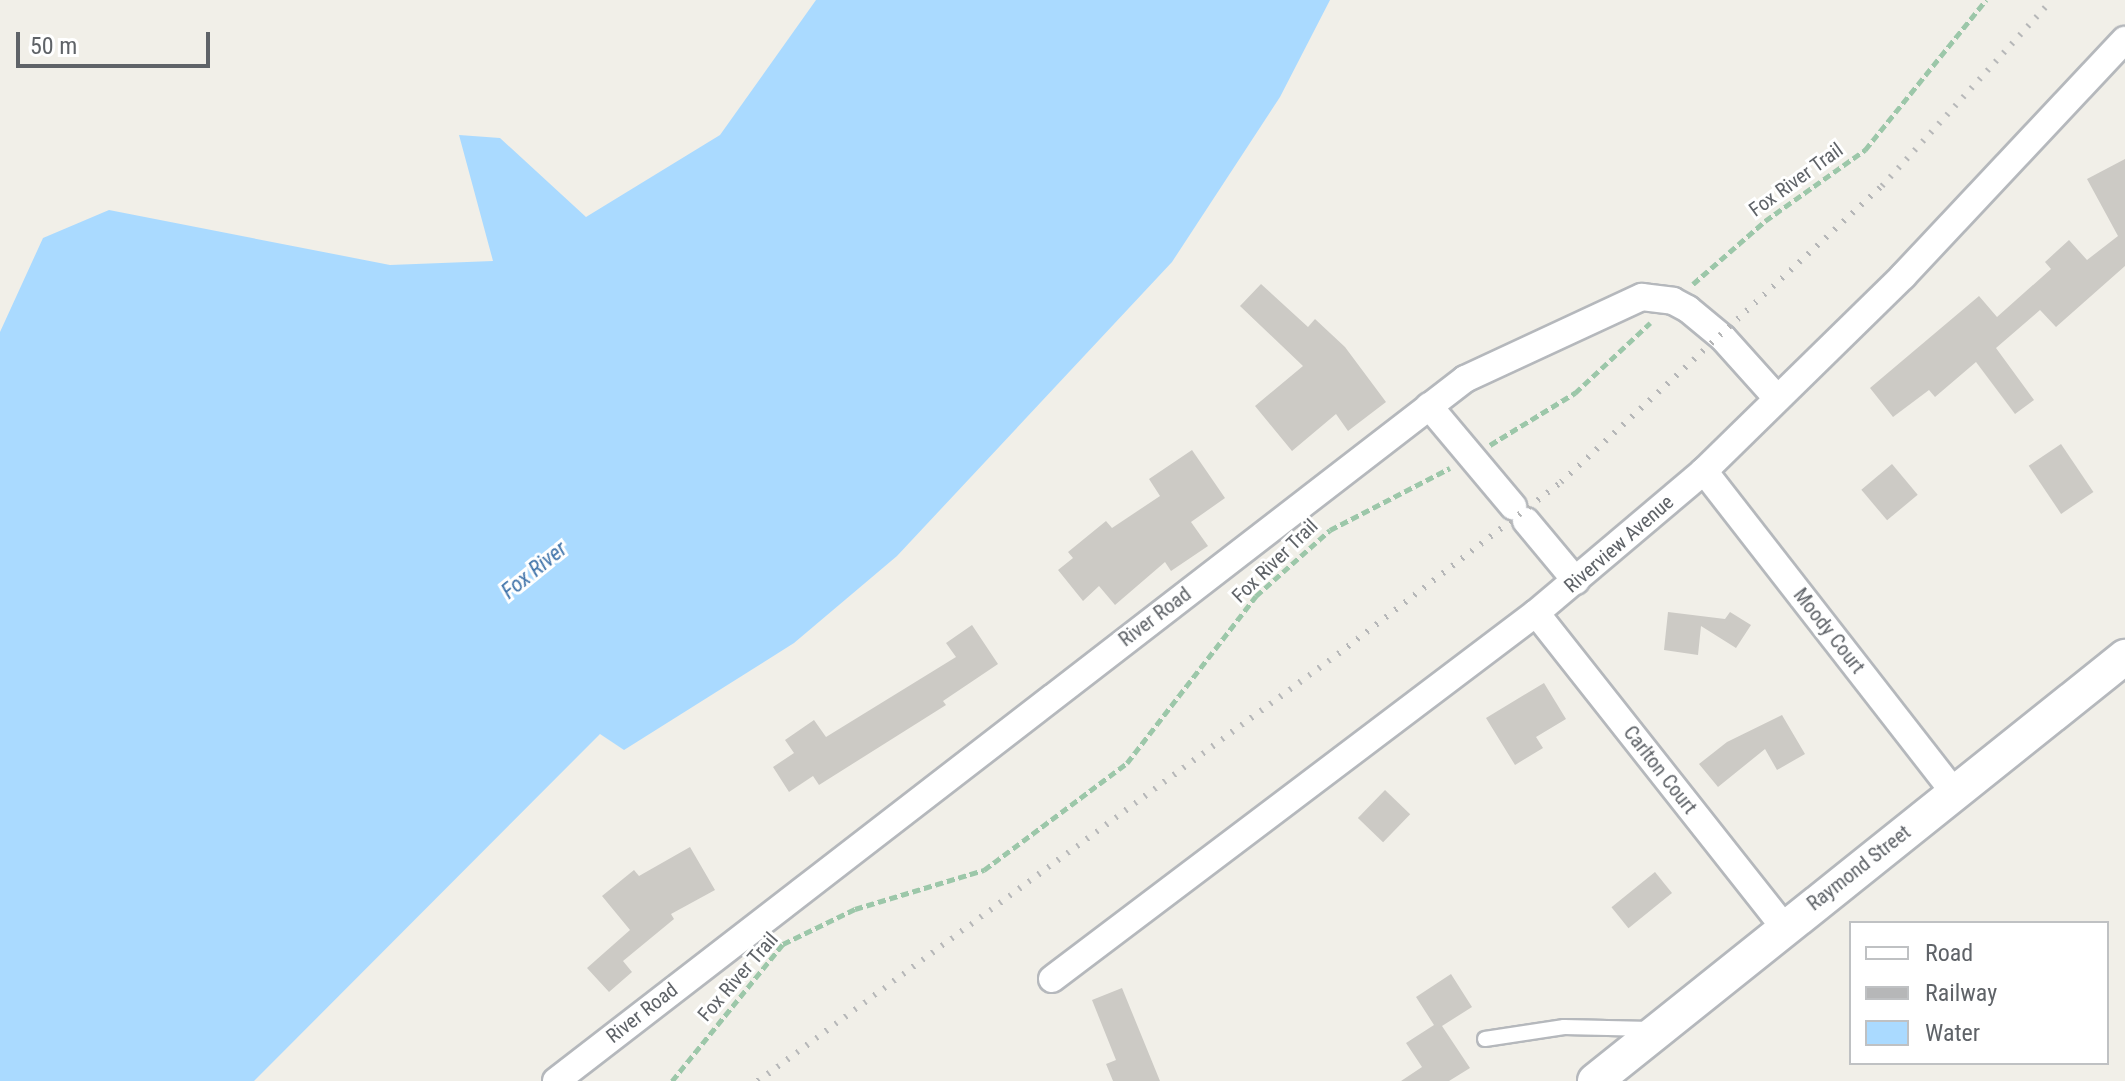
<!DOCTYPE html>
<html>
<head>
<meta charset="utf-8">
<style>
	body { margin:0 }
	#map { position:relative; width:2125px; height:1081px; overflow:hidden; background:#f1efe8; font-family:"Roboto Condensed",sans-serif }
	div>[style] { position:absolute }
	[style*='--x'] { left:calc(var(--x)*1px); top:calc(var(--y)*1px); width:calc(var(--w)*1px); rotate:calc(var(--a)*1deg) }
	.water>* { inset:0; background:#aadaff }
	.building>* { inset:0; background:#cccac5; transform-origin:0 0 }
	.path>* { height:5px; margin-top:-2.5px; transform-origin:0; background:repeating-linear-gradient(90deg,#9cc7a9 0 8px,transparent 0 12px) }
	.roads { filter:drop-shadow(2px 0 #b5b8bc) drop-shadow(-2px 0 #b5b8bc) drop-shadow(0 2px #b5b8bc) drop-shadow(0 -2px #b5b8bc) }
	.service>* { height:14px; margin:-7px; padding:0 7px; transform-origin:7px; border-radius:7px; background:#fff }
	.minor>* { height:26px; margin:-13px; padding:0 13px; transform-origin:13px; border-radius:13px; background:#fff }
	.tertiary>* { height:34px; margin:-17px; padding:0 17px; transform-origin:17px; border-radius:17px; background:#fff }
	.rail>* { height:6px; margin-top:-3px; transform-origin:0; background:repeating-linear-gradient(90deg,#b6b7b8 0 2px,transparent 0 12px) }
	span { translate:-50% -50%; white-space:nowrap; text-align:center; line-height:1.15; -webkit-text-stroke:6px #fff; paint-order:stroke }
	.street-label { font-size:20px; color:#5f6368 }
	.water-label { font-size:22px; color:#4174aa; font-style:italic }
	.legend { position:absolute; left:1849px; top:921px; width:260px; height:144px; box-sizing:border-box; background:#fff; border:2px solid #bfc1c3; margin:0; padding:10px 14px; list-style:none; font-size:24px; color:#5f6368 }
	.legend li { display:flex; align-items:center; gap:16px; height:40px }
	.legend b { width:40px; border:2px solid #bfc1c3 }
	.scale { position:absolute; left:16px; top:32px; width:194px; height:36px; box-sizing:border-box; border:4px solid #5f6368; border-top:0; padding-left:10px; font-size:24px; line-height:28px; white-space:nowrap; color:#5f6368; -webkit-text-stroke:6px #fff; paint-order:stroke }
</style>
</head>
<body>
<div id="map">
	<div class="water">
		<i style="clip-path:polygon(816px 0,1330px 0,1280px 97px,1172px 262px,897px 556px,794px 643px,624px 750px,600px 734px,254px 1081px,0 1081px,0 332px,43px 238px,109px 210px,390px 265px,493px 261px,459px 135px,500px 138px,586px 217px,720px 135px)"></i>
	</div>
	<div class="building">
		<i style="clip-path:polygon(2125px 159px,2125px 266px,2056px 327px,2040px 310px,1996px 348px,2034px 400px,2015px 414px,1976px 362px,1935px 397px,1929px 390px,1893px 417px,1870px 388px,1979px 296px,1997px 317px,2051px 269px,2045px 262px,2069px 240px,2087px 260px,2118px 236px,2087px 179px)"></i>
		<i style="clip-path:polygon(1261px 284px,1308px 327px,1315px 319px,1345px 347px,1386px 402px,1348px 431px,1336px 414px,1292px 451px,1255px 406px,1303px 366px,1240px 306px)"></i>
		<i style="left:2061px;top:444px;width:58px;height:39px;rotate:56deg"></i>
		<i style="clip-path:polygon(1192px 450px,1225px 498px,1191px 522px,1208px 546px,1171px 571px,1165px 562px,1115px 605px,1099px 586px,1083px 601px,1058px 570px,1073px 558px,1068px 552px,1106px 521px,1112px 528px,1160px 496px,1149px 479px)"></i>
		<i style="left:1892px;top:464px;width:40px;height:40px;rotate:50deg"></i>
		<i style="clip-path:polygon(1668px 612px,1725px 619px,1730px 612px,1751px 625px,1736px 648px,1701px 626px,1698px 655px,1664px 650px)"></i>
		<i style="clip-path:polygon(972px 625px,998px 664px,943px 701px,946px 705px,819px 785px,813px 776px,789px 792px,773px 767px,794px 753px,785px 740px,814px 720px,826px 737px,956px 657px,946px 643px)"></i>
		<i style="clip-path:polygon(1544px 683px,1566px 719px,1536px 737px,1543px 748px,1515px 765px,1486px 718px)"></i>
		<i style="clip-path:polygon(1782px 715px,1805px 754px,1777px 770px,1765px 749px,1718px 787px,1699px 764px,1727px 742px)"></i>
		<i style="left:1385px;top:790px;width:35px;height:39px;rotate:44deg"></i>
		<i style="clip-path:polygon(690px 847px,715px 890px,671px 914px,674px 919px,623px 961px,632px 972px,609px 992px,587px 968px,630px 930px,602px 896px,634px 870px,639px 876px)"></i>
		<i style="left:1655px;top:872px;width:27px;height:56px;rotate:51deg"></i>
		<i style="clip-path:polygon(1451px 974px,1472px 1007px,1442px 1026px,1470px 1068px,1449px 1081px,1401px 1081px,1422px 1067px,1406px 1043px,1434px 1025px,1416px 997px)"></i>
		<i style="clip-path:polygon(1122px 988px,1160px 1081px,1113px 1081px,1106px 1064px,1116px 1060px,1092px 1000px)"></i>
	</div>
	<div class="path">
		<i style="--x:1693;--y:284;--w:96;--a:-41.2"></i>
		<i style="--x:1765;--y:221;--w:123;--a:-35.4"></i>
		<i style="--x:1865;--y:150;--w:193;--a:-51.1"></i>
		<i style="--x:1490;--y:445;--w:100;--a:-31.5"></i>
		<i style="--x:1575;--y:393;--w:103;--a:-43"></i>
		<i style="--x:672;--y:1081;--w:176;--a:-51"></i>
		<i style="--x:783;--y:944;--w:80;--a:-25.9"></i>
		<i style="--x:855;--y:909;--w:135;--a:-16.8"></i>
		<i style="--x:984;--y:870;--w:179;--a:-36.8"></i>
		<i style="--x:1127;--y:763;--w:211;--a:-52.3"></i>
		<i style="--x:1256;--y:596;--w:99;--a:-41.7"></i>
		<i style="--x:1330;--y:530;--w:135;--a:-27.3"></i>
	</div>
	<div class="roads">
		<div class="service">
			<i style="--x:1485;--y:1039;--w:80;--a:-8.6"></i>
			<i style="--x:1564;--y:1027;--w:87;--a:1.3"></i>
		</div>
		<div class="minor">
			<i style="--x:1429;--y:406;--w:131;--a:50"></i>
			<i style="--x:1704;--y:471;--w:407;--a:52.1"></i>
			<i style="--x:1526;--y:521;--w:78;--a:50.2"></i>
			<i style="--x:1536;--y:613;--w:400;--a:51.7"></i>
			<i style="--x:1052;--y:979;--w:607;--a:-37.1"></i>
			<i style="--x:1536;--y:613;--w:220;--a:-40.2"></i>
			<i style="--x:1704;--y:471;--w:279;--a:-44.4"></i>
			<i style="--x:1903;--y:276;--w:324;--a:-46.8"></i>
			<i style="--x:556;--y:1081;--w:1149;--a:-37.68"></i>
			<i style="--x:1465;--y:379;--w:195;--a:-24.9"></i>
			<i style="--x:1642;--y:297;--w:31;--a:7"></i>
			<i style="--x:1673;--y:301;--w:17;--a:28"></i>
			<i style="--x:1688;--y:309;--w:45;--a:39.6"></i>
			<i style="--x:1723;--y:338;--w:79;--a:48.1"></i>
		</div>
		<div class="tertiary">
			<i style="--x:1595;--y:1081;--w:679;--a:-38.66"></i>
		</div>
	</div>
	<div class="rail">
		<i style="--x:758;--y:1081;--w:720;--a:-36.36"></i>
		<i style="--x:1338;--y:654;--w:282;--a:-37.6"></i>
		<i style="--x:1561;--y:482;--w:437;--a:-42.7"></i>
		<i style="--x:1882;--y:186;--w:252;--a:-47.6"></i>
	</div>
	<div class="street-label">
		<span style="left:1796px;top:180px;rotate:-36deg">Fox River Trail</span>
		<span style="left:1619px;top:544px;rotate:-41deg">Riverview Avenue</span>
		<span style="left:1275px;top:561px;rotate:-44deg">Fox River Trail</span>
		<span style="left:1155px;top:617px;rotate:-37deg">River Road</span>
		<span style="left:1829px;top:631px;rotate:52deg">Moody Court</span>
		<span style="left:1660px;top:770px;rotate:52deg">Carlton Court</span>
		<span style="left:1859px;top:868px;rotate:-38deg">Raymond Street</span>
		<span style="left:738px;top:977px;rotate:-49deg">Fox River Trail</span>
		<span style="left:642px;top:1013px;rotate:-38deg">River Road</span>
	</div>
	<div class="water-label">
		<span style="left:534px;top:570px;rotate:-39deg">Fox River</span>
	</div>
	<ul class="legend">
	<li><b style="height:10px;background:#fff"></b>Road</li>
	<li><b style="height:10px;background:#b6b7b8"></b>Railway</li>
	<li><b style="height:22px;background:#aadaff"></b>Water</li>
	</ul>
	<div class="scale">50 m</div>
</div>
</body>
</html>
